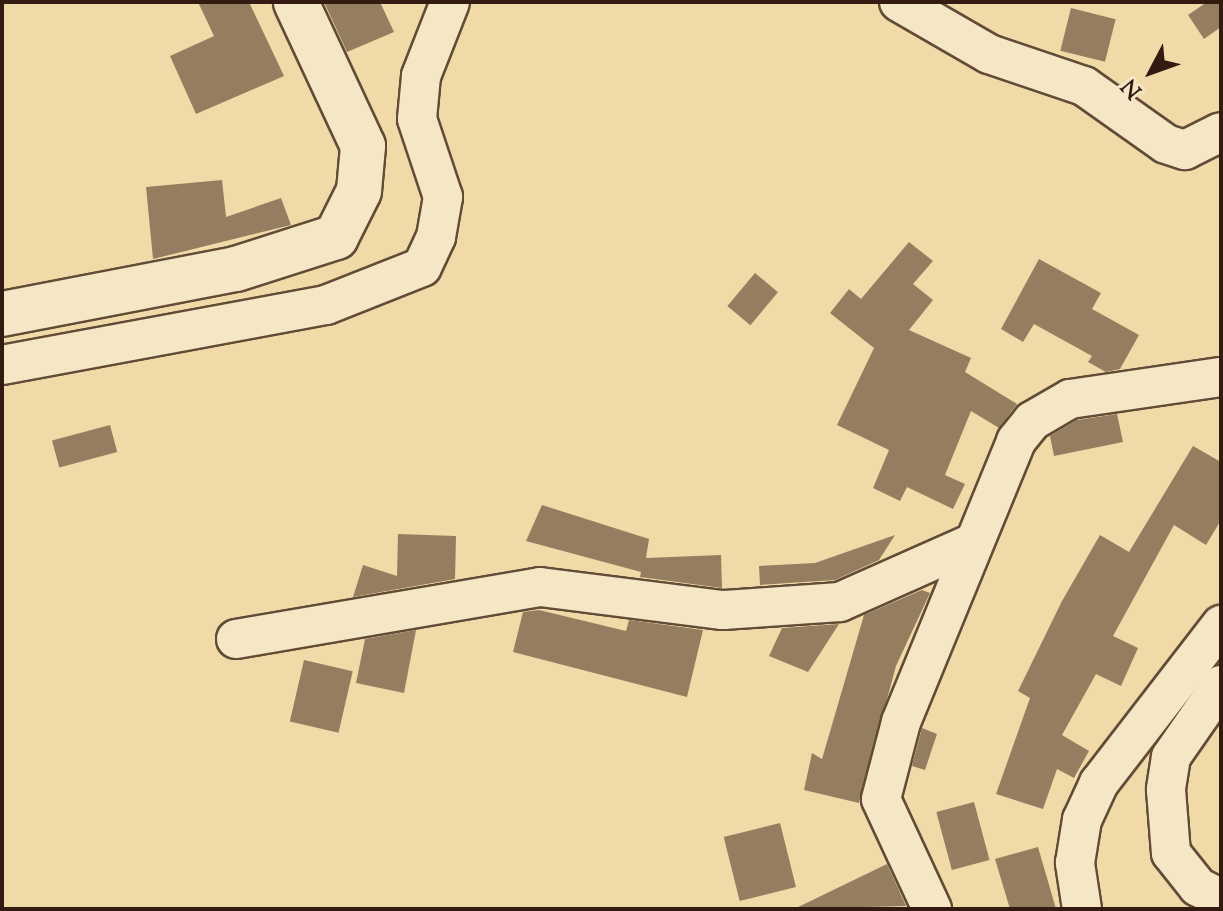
<!DOCTYPE html>
<html>
<head>
<meta charset="utf-8">
<style>
	body { margin:0 }
	#map { position:relative; width:1223px; height:911px; overflow:hidden; background:#efdaa8; font-family:"Sorts Mill Goudy",serif }
	div>[style] { position:absolute }
	[style*='--x'] { left:calc(var(--x)*1px); top:calc(var(--y)*1px); width:calc(var(--w)*1px); rotate:calc(var(--a)*1deg) }
	.building>* { inset:0; background:#957e60; transform-origin:0 0 }
	.roads { filter:drop-shadow(2px 0 #624b37) drop-shadow(-2px 0 #624b37) drop-shadow(0 2px #624b37) drop-shadow(0 -2px #624b37) }
	.minor>* { height:38px; margin:-19px; padding:0 19px; transform-origin:19px; border-radius:19px; background:#f5e7c6 }
	.tertiary>* { height:44px; margin:-22px; padding:0 22px; transform-origin:22px; border-radius:22px; background:#f5e7c6 }
	span { translate:-50% -50%; white-space:nowrap; text-align:center; line-height:1.15; -webkit-text-stroke:7px #f5e7c6; paint-order:stroke }
	.frame { position:absolute; inset:0; border:4px solid #331b11; pointer-events:none }
	.north { position:absolute; left:1111px; top:32px; width:80px; height:80px; -webkit-text-stroke:6px #f5e7c6; paint-order:stroke; rotate:229deg; font-size:22px; font-weight:700; line-height:32px; text-align:center; color:#331b11 }
	.north::after { content:''; display:block; margin:auto; width:28px; height:36px; background:#331b11; clip-path:polygon(50% 0,100% 100%,50% 72%,0 100%) }
</style>
</head>
<body>
<div id="map">
	<div class="building">
		<i style="clip-path:polygon(198px 2px,249px 2px,284px 76px,196px 114px,170px 56px,214px 36px)"></i>
		<i style="clip-path:polygon(324px 2px,380px 2px,394px 32px,347px 52px)"></i>
		<i style="clip-path:polygon(1207px 2px,1221px 2px,1221px 27px,1204px 39px,1188px 15px)"></i>
		<i style="left:1071px;top:8px;width:46px;height:44px;rotate:14deg"></i>
		<i style="clip-path:polygon(222px 180px,226px 217px,281px 198px,291px 225px,153px 259px,146px 187px)"></i>
		<i style="clip-path:polygon(909px 242px,933px 261px,913px 284px,933px 300px,909px 330px,971px 358px,965px 372px,1017px 404px,999px 428px,971px 411px,945px 475px,965px 484px,953px 509px,907px 487px,900px 501px,873px 488px,889px 450px,837px 425px,874px 348px,830px 313px,849px 289px,861px 299px)"></i>
		<i style="clip-path:polygon(1039px 259px,1101px 293px,1092px 309px,1139px 335px,1120px 369px,1106px 372px,1088px 362px,1092px 356px,1034px 324px,1023px 342px,1001px 329px)"></i>
		<i style="left:755px;top:273px;width:30px;height:43px;rotate:40deg"></i>
		<i style="clip-path:polygon(1117px 414px,1123px 442px,1054px 456px,1050px 436px,1077px 420px)"></i>
		<i style="left:110px;top:425px;width:28px;height:60px;rotate:75deg"></i>
		<i style="clip-path:polygon(1193px 446px,1221px 462px,1221px 520px,1206px 545px,1174px 525px,1113px 636px,1138px 648px,1121px 686px,1096px 674px,1062px 735px,1089px 751px,1074px 778px,1057px 769px,1043px 809px,996px 794px,1030px 698px,1018px 691px,1062px 601px,1100px 535px,1129px 552px)"></i>
		<i style="clip-path:polygon(542px 505px,649px 539px,646px 558px,721px 555px,722px 588px,640px 577px,641px 572px,526px 541px)"></i>
		<i style="clip-path:polygon(398px 534px,456px 536px,455px 579px,353px 597px,363px 565px,397px 576px)"></i>
		<i style="clip-path:polygon(895px 535px,879px 560px,835px 580px,760px 585px,759px 566px,815px 563px)"></i>
		<i style="clip-path:polygon(922px 590px,930px 593px,896px 666px,859px 803px,804px 790px,812px 753px,822px 759px,864px 615px)"></i>
		<i style="clip-path:polygon(539px 610px,626px 631px,629px 620px,703px 630px,687px 697px,513px 652px,523px 612px)"></i>
		<i style="clip-path:polygon(839px 624px,808px 672px,769px 656px,782px 628px)"></i>
		<i style="clip-path:polygon(416px 630px,404px 693px,356px 683px,365px 639px)"></i>
		<i style="left:304px;top:660px;width:50px;height:63px;rotate:13deg"></i>
		<i style="clip-path:polygon(922px 728px,937px 734px,925px 770px,912px 766px)"></i>
		<i style="left:974px;top:802px;width:60px;height:39px;rotate:75deg"></i>
		<i style="left:780px;top:823px;width:66px;height:58px;rotate:76deg"></i>
		<i style="clip-path:polygon(1038px 847px,1056px 909px,1010px 909px,995px 859px)"></i>
		<i style="clip-path:polygon(887px 864px,906px 906px,794px 909px)"></i>
	</div>
	<div class="roads">
		<div class="minor">
			<i style="--x:899;--y:2;--w:104;--a:30"></i>
			<i style="--x:989;--y:54;--w:100;--a:18.6"></i>
			<i style="--x:1084;--y:86;--w:100;--a:35.3"></i>
			<i style="--x:1166;--y:144;--w:20;--a:18"></i>
			<i style="--x:1185;--y:150;--w:40;--a:-26.6"></i>
			<i style="--x:2;--y:365;--w:330;--a:-10.5"></i>
			<i style="--x:326;--y:305;--w:103;--a:-21.6"></i>
			<i style="--x:422;--y:267;--w:33;--a:-65"></i>
			<i style="--x:436;--y:237;--w:41;--a:-80.1"></i>
			<i style="--x:443;--y:197;--w:82;--a:-108.4"></i>
			<i style="--x:417;--y:119;--w:43;--a:-84.7"></i>
			<i style="--x:421;--y:76;--w:79;--a:-68.6"></i>
			<i style="--x:236;--y:639;--w:308;--a:-9.7"></i>
			<i style="--x:540;--y:587;--w:184;--a:7.2"></i>
			<i style="--x:723;--y:610;--w:117;--a:-3.9"></i>
			<i style="--x:840;--y:602;--w:142;--a:-24"></i>
			<i style="--x:1221;--y:685;--w:88;--a:124.8"></i>
			<i style="--x:1171;--y:757;--w:33;--a:99"></i>
			<i style="--x:1166;--y:790;--w:63;--a:85.5"></i>
			<i style="--x:1171;--y:853;--w:43;--a:51.5"></i>
			<i style="--x:1198;--y:887;--w:25;--a:26"></i>
			<i style="--x:932;--y:909;--w:121;--a:-114.9"></i>
			<i style="--x:881;--y:799;--w:80;--a:-75.4"></i>
			<i style="--x:901;--y:722;--w:304;--a:-67.7"></i>
			<i style="--x:1016;--y:441;--w:26;--a:-51"></i>
			<i style="--x:1032;--y:421;--w:44;--a:-30.1"></i>
			<i style="--x:1070;--y:399;--w:153;--a:-8.3"></i>
			<i style="--x:1082;--y:909;--w:47;--a:-98.7"></i>
			<i style="--x:1075;--y:863;--w:44;--a:-80.8"></i>
			<i style="--x:1082;--y:820;--w:41;--a:-65.3"></i>
			<i style="--x:1099;--y:783;--w:200;--a:-52.3"></i>
		</div>
		<div class="tertiary">
			<i style="--x:2;--y:314;--w:238;--a:-10.9"></i>
			<i style="--x:236;--y:269;--w:105;--a:-17.7"></i>
			<i style="--x:336;--y:237;--w:51;--a:-63.4"></i>
			<i style="--x:359;--y:191;--w:45;--a:-84.9"></i>
			<i style="--x:363;--y:146;--w:159;--a:-115"></i>
		</div>
	</div>
	<div class="frame"></div>
	<div class="north">N</div>
</div>
</body>
</html>
